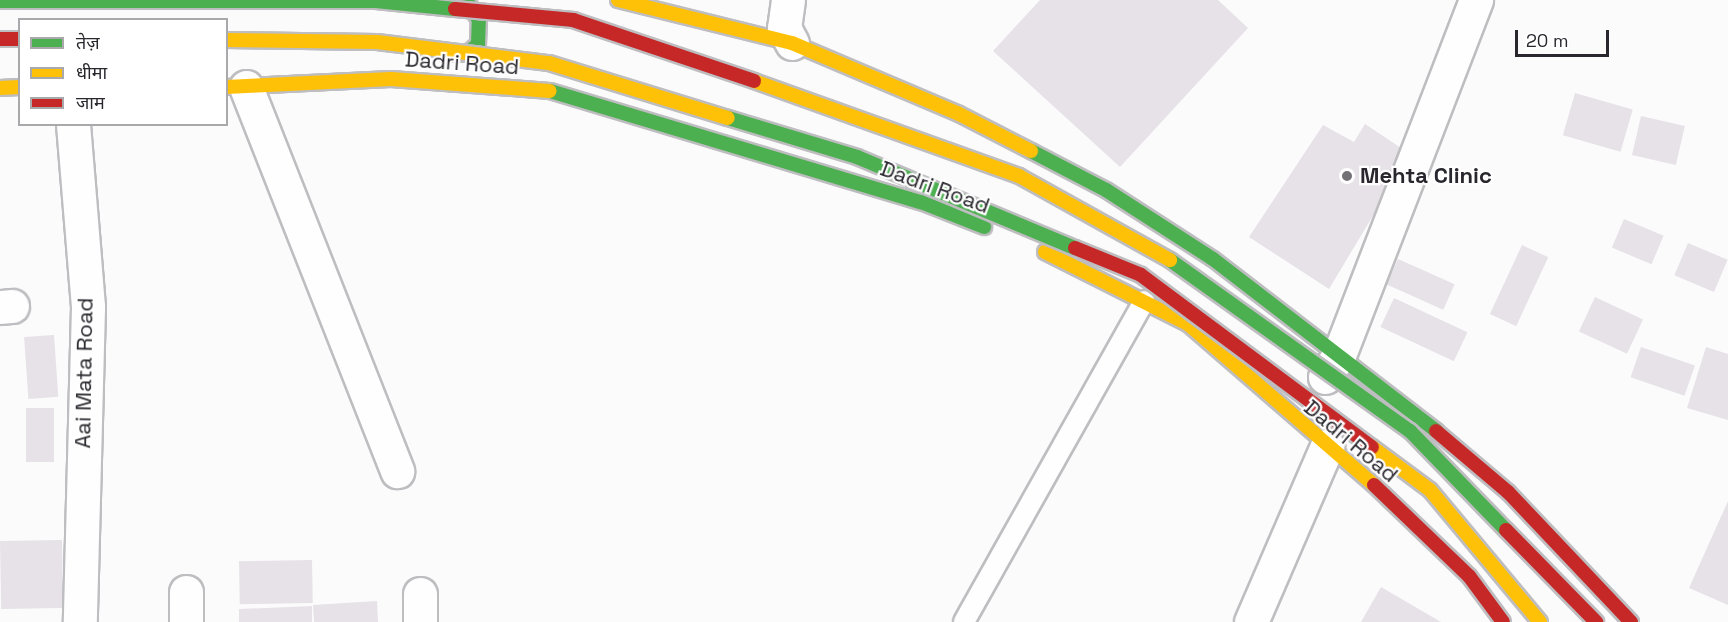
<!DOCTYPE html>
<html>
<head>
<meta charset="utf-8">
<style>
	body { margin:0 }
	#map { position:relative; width:1728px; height:622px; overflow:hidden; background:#fcfbfc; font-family:"Space Grotesk","Noto Sans Devanagari",sans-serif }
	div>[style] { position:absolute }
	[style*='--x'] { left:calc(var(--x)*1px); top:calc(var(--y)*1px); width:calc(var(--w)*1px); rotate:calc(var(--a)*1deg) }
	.building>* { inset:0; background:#e6e2e8; transform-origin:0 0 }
	.roads { filter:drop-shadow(2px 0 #bebdc0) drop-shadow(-2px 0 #bebdc0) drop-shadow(0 2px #bebdc0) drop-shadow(0 -2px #bebdc0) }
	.lane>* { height:20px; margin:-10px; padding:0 10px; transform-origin:10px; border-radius:10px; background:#fffeff }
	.street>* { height:33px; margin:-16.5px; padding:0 16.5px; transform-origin:16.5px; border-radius:16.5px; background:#fffeff }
	.fast>* { height:14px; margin:-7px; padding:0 7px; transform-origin:7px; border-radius:7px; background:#4caf50 }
	.slow>* { height:14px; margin:-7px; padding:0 7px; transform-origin:7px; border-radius:7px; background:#ffc107 }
	.jam>* { height:14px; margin:-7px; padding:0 7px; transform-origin:7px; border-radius:7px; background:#c62828 }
	.bridges { filter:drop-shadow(2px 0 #bebdc0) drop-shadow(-2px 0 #bebdc0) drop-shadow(0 2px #bebdc0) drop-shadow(0 -2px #bebdc0) }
	.fast-bridge>* { height:14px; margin:-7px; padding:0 7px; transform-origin:7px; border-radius:7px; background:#4caf50 }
	.slow-bridge>* { height:14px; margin:-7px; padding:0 7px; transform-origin:7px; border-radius:7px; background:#ffc107 }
	.jam-bridge>* { height:14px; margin:-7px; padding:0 7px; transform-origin:7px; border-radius:7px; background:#c62828 }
	.dots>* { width:16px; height:16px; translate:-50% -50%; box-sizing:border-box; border:3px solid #fff; border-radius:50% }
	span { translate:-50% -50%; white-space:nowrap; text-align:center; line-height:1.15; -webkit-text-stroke:4.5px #fff; paint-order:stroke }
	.street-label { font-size:22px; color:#29272d }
	.poi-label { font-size:22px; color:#29272d; font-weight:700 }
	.left { translate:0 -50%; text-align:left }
	.legend { position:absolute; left:18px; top:18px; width:210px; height:108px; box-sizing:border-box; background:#fff; border:2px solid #a9a9ab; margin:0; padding:8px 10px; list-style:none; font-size:18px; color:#29272d }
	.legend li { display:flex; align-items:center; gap:12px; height:30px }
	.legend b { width:30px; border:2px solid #a9a9ab }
	.scale { position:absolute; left:1515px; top:30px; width:94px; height:27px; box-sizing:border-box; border:3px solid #29272d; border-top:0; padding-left:8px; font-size:18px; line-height:21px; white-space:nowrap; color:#29272d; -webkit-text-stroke:4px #fff; paint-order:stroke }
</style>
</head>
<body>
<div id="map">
	<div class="building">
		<i style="clip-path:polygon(1040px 0,1218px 0,1248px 28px,1120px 167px,993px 51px)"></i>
		<i style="left:1575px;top:93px;width:60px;height:44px;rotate:16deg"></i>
		<i style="left:1641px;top:116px;width:45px;height:40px;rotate:13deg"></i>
		<i style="clip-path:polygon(1365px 124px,1410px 154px,1329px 289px,1249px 237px,1323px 125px,1354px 142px)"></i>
		<i style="left:1624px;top:219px;width:43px;height:31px;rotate:23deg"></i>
		<i style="left:1688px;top:243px;width:43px;height:35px;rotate:23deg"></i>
		<i style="left:1522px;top:245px;width:29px;height:76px;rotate:25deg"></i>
		<i style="left:1398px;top:259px;width:62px;height:28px;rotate:24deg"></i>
		<i style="left:1595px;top:297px;width:53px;height:38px;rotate:25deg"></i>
		<i style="left:1394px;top:298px;width:81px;height:32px;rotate:25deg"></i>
		<i style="left:54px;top:335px;width:62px;height:30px;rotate:86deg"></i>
		<i style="left:1641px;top:347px;width:57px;height:32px;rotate:19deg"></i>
		<i style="clip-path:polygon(1706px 347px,1728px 354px,1728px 420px,1687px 408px)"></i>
		<i style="left:26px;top:408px;width:28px;height:54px"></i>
		<i style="clip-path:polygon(1728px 501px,1728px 605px,1689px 588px)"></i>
		<i style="left:62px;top:540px;width:68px;height:62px;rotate:89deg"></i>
		<i style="left:312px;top:560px;width:43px;height:73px;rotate:89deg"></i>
		<i style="clip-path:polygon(1381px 587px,1441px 622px,1361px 622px)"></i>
		<i style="clip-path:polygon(377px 601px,378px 622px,314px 622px,313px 605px)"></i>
		<i style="clip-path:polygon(312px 606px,312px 622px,239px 622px,239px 609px)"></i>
	</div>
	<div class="roads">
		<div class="lane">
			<i style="--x:964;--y:622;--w:368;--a:-60.7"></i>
		</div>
		<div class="street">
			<i style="--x:788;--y:0;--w:28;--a:98"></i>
			<i style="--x:784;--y:28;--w:17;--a:62"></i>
			<i style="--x:246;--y:87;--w:413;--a:68.5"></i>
			<i style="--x:73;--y:124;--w:184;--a:85.3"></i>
			<i style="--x:88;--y:307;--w:315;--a:91.5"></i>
			<i style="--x:0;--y:307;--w:12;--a:-5"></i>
			<i style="--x:1325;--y:377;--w:26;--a:-58"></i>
			<i style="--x:1339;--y:355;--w:381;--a:-68.9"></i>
			<i style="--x:186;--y:592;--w:30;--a:90"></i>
			<i style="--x:420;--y:622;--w:28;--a:-90"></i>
			<i style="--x:1251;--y:622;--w:192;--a:-66.6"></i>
		</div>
		<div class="fast">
			<i style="--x:445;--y:54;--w:22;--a:0"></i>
			<i style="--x:467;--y:54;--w:15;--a:-42"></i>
			<i style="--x:478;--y:44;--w:24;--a:-88"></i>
			<i style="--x:479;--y:20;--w:24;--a:-123"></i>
			<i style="--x:550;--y:91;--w:387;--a:16.7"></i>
			<i style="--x:921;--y:202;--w:68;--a:21.6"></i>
			<i style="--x:1031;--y:151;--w:85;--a:27.5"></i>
			<i style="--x:1106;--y:190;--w:127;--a:32.8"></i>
			<i style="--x:1213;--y:259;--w:282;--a:37.6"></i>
		</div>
		<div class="slow">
			<i style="--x:618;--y:0;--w:179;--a:13.9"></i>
			<i style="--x:792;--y:43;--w:181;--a:23"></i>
			<i style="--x:959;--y:114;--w:81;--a:27.2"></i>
			<i style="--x:226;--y:87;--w:165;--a:-2.8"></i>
			<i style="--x:391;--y:79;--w:159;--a:4.3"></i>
			<i style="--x:0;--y:88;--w:20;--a:-3"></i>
			<i style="--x:1045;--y:252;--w:160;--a:26.7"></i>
			<i style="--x:1188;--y:324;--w:246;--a:40.9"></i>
		</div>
		<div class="jam">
			<i style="--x:0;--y:39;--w:20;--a:0"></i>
			<i style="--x:1436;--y:431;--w:94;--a:40.3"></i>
			<i style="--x:1508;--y:492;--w:179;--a:46.6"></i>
			<i style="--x:1374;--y:485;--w:132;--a:43.8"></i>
			<i style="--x:1469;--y:576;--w:57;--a:53.5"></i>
		</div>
	</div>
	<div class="bridges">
		<div class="fast-bridge">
			<i style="--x:0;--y:1;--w:376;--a:0"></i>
			<i style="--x:376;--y:1;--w:79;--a:5.8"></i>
			<i style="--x:728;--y:118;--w:135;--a:16.8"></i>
			<i style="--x:857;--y:157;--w:236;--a:22.7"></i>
			<i style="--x:1170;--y:260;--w:295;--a:35.5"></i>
			<i style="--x:1410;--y:431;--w:138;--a:45.9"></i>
		</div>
		<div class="slow-bridge">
			<i style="--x:226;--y:40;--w:151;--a:0.8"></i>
			<i style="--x:377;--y:42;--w:173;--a:7"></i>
			<i style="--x:549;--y:63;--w:187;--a:17.1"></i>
			<i style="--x:754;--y:81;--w:282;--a:19.7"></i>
			<i style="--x:1019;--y:176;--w:173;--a:29.1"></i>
			<i style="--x:1372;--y:447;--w:72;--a:36.6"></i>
			<i style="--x:1430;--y:490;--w:172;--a:50.2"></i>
		</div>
		<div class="jam-bridge">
			<i style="--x:455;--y:9;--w:119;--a:5.3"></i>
			<i style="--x:573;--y:20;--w:191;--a:18.6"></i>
			<i style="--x:1075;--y:248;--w:71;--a:22.2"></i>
			<i style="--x:1141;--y:275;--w:288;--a:36.7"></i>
			<i style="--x:1506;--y:530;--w:129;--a:45.6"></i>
		</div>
	</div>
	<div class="dots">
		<i style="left:1347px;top:176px;background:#737175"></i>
	</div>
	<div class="street-label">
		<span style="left:462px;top:63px;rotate:4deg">Dadri Road</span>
		<span style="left:935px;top:187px;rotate:20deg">Dadri Road</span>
		<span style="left:84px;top:373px;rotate:-89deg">Aai Mata Road</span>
		<span style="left:1351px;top:441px;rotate:40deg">Dadri Road</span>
	</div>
	<div class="poi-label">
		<span class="left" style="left:1360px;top:176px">Mehta Clinic</span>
	</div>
	<ul class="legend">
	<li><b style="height:8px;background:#4caf50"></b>तेज़</li>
	<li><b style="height:8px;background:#ffc107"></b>धीमा</li>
	<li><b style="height:8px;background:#c62828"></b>जाम</li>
	</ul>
	<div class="scale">20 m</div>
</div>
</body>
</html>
